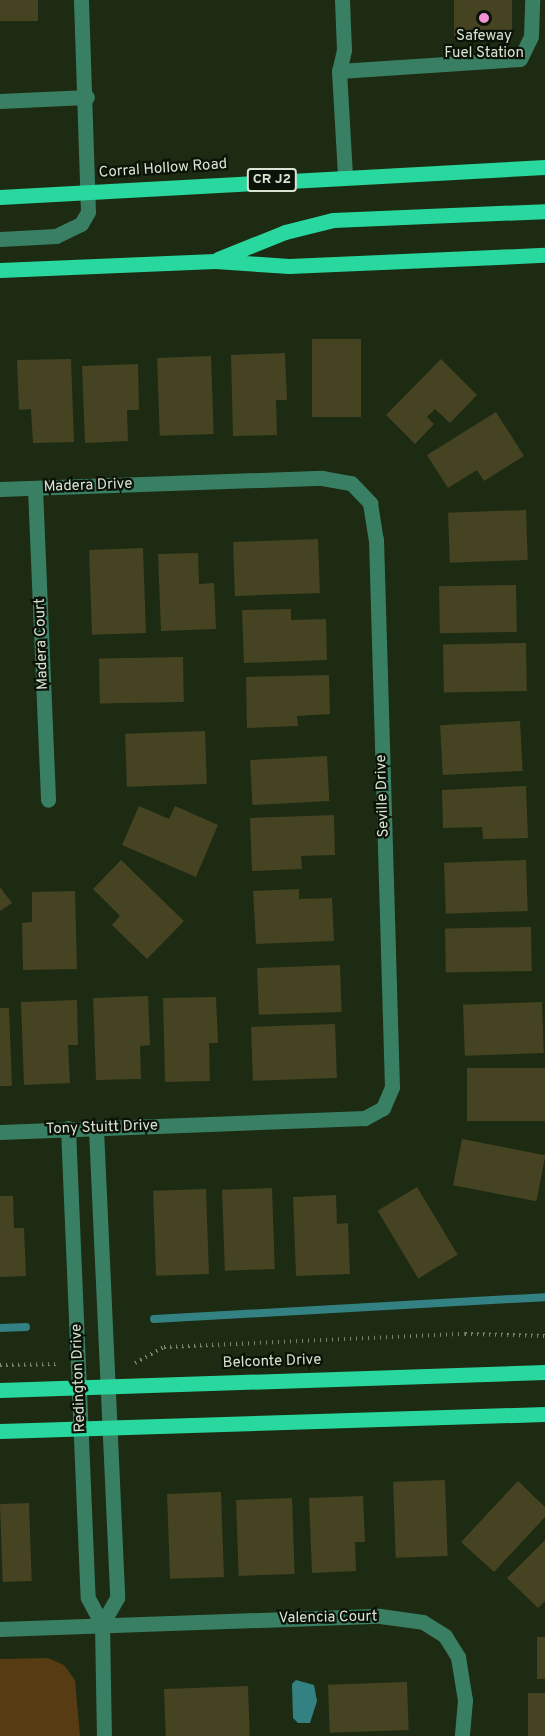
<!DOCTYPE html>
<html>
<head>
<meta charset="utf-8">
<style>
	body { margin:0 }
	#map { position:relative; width:545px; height:1736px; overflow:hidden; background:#1c2b11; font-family:Overpass,sans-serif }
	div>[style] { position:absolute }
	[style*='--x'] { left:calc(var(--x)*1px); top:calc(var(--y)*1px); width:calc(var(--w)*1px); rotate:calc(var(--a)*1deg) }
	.green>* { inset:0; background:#573b13 }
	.water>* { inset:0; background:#338182 }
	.stream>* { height:8px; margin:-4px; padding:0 4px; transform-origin:4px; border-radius:4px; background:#338182 }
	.building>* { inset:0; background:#464323; transform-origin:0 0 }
	.path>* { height:4px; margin-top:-2px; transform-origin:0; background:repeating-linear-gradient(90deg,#78846e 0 1.5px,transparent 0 6px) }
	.minor>* { height:15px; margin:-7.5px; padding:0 7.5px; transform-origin:7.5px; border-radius:7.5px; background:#397f63 }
	.major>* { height:15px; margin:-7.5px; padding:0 7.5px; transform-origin:7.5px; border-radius:7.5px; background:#29d89f }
	.dots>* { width:16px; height:16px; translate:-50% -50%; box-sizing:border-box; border:3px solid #0b1207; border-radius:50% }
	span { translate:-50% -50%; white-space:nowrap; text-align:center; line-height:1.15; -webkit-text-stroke:4.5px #0b1207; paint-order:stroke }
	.shield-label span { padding:2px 4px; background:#0b1207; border:2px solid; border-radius:4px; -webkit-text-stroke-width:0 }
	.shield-label { font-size:14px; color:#d9e3d2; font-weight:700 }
	.poi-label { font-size:15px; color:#d9e3d2 }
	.street-label { font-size:15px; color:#d9e3d2 }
</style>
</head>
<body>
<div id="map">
	<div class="green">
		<i style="clip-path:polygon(48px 1658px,64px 1665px,75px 1680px,80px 1736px,0 1736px,0 1659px)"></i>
	</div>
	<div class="water">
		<i style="clip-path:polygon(296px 1680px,314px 1685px,317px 1701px,310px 1723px,298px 1723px,293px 1718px,292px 1684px)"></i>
	</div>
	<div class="stream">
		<i style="--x:154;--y:1319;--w:392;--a:-3.2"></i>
		<i style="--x:0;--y:1328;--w:26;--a:-2"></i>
	</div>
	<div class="building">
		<i style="left:0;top:0;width:38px;height:21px"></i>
		<i style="left:454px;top:0;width:58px;height:38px"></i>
		<i style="left:312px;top:339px;width:49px;height:78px"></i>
		<i style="clip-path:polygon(285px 353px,287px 400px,276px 400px,277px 435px,233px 436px,231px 355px)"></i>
		<i style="left:211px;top:356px;width:78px;height:54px;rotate:88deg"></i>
		<i style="clip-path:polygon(71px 359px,74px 442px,33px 443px,31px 409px,19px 410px,17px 360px)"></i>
		<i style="clip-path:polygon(441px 359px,477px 395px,450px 423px,435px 409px,427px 417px,434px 424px,415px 444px,386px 415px)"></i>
		<i style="clip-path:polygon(138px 364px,139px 410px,127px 410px,128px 441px,85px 443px,82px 366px)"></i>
		<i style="clip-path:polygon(496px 412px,524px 456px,484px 481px,477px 470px,448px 488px,427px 455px)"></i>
		<i style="left:526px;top:510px;width:50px;height:78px;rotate:88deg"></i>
		<i style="left:318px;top:539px;width:54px;height:85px;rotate:88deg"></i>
		<i style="left:143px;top:548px;width:85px;height:54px;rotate:88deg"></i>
		<i style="clip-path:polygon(198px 553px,199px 584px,214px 583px,216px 629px,161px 631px,158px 554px)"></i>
		<i style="left:516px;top:585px;width:47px;height:77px;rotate:89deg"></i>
		<i style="clip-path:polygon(291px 609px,291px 620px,326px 619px,327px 660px,244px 663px,242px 610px)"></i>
		<i style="left:526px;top:643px;width:48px;height:83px;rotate:89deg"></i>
		<i style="left:183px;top:657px;width:45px;height:84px;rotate:89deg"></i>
		<i style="clip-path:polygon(329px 675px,330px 714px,297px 716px,298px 726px,247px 728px,246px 677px)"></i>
		<i style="left:520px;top:721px;width:50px;height:80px;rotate:87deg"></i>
		<i style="left:205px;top:731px;width:53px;height:80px;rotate:88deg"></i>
		<i style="left:327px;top:756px;width:45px;height:77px;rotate:87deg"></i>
		<i style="clip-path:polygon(526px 786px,528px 838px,483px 839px,482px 827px,443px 828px,442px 790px)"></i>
		<i style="clip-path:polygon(139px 806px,169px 819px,175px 806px,218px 825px,196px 877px,122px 845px)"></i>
		<i style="clip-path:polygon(334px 815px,335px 855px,301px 856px,302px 869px,252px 871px,250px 818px)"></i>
		<i style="clip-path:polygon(121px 860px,184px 921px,147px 959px,112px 925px,120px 916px,93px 889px)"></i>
		<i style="left:526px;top:860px;width:51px;height:82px;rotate:88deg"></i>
		<i style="clip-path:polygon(0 887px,12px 903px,0 911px)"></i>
		<i style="clip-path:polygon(299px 889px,299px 899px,332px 898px,334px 941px,256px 944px,253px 891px)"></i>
		<i style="clip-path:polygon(75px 891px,77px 969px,23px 970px,22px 923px,32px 922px,32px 892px)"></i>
		<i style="left:531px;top:927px;width:44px;height:86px;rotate:89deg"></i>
		<i style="left:340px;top:965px;width:47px;height:83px;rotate:88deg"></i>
		<i style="clip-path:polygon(148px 996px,150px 1045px,140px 1046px,141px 1079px,96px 1080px,93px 998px)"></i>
		<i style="clip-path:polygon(216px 997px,218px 1043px,209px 1043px,210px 1081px,165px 1082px,163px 998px)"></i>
		<i style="clip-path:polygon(77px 1000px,78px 1045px,68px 1045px,70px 1083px,24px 1085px,21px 1002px)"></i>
		<i style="left:542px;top:1002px;width:51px;height:79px;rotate:88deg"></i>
		<i style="clip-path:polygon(0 1008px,9px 1008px,12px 1086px,0 1086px)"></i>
		<i style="left:335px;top:1024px;width:54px;height:84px;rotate:88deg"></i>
		<i style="left:545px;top:1068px;width:53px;height:78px;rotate:90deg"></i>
		<i style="left:462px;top:1139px;width:85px;height:47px;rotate:11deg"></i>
		<i style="left:417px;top:1187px;width:79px;height:46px;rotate:59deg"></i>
		<i style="left:272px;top:1188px;width:81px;height:50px;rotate:88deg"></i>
		<i style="left:206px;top:1189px;width:85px;height:53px;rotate:88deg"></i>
		<i style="clip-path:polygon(336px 1195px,337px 1224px,348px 1223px,350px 1274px,296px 1276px,293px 1197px)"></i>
		<i style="clip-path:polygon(0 1196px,13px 1196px,14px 1228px,24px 1228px,26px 1276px,0 1277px)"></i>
		<i style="left:445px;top:1480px;width:76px;height:52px;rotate:88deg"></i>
		<i style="clip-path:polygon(518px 1481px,545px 1507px,545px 1517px,494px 1572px,461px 1542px)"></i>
		<i style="left:221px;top:1492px;width:85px;height:54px;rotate:88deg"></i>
		<i style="clip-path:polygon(363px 1496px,365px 1542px,355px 1542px,356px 1571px,312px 1573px,309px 1498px)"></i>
		<i style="left:292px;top:1498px;width:76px;height:56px;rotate:88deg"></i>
		<i style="left:29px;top:1503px;width:78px;height:29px;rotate:88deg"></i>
		<i style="clip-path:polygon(545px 1540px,545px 1601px,538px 1608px,507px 1578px)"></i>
		<i style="left:537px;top:1637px;width:8px;height:42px"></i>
		<i style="left:407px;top:1682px;width:48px;height:79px;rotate:88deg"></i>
		<i style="left:248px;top:1686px;width:50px;height:84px;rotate:88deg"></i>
		<i style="left:528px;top:1693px;width:17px;height:43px"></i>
	</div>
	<div class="path">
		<i style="--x:135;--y:1363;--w:33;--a:-29"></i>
		<i style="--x:164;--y:1347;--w:301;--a:-2.5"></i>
		<i style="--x:465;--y:1334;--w:80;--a:1.4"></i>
		<i style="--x:0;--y:1365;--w:59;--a:-1"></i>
	</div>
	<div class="minor">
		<i style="--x:342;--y:0;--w:50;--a:87.7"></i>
		<i style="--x:344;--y:50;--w:22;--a:103"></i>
		<i style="--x:339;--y:71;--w:104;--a:86.7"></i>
		<i style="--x:339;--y:71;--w:181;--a:-3.8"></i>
		<i style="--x:520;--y:59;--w:25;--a:-64"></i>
		<i style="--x:531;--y:36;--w:36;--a:-88"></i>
		<i style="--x:0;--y:101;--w:87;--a:-2.6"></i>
		<i style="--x:0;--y:239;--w:56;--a:-3.1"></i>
		<i style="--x:56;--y:236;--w:28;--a:-26"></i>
		<i style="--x:81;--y:224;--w:14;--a:-60"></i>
		<i style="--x:88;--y:212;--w:212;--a:-91.9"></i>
		<i style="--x:35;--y:488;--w:312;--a:87.6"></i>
		<i style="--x:0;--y:489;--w:322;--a:-2"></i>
		<i style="--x:322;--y:478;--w:29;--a:10"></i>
		<i style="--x:351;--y:483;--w:28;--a:46"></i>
		<i style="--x:370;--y:503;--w:36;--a:81"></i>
		<i style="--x:376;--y:539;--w:548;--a:88.33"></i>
		<i style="--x:392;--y:1087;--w:23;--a:113"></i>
		<i style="--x:383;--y:1108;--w:21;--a:151"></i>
		<i style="--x:365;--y:1118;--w:365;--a:177.8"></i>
		<i style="--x:68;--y:1128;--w:470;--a:87.6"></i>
		<i style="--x:88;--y:1598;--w:30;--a:62"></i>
		<i style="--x:102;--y:1624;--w:112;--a:89"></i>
		<i style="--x:96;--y:1129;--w:469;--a:87.4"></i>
		<i style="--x:117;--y:1598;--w:30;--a:120"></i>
		<i style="--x:0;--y:1629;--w:380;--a:-2"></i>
		<i style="--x:380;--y:1616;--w:43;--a:7.9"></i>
		<i style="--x:423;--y:1622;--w:26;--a:32"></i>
		<i style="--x:445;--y:1636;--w:25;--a:58"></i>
		<i style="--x:458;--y:1657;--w:44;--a:80.8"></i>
		<i style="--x:465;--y:1700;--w:36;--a:95"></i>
	</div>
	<div class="major">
		<i style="--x:0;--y:197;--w:546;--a:-3.15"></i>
		<i style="--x:218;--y:259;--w:72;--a:-21.9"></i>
		<i style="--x:285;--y:232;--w:49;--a:-14"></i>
		<i style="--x:333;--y:220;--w:212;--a:-2.4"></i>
		<i style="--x:0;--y:270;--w:215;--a:-2.4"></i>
		<i style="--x:215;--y:261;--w:74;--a:3.9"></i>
		<i style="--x:289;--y:266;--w:256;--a:-2.5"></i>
		<i style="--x:0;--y:1390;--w:545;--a:-1.89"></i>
		<i style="--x:0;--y:1431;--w:545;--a:-1.79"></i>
	</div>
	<div class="dots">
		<i style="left:484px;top:18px;background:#f391d6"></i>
	</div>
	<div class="shield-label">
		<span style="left:272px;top:180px">CR J2</span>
	</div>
	<div class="poi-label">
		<span style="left:484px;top:45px">Safeway<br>Fuel Station</span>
	</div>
	<div class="street-label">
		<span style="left:163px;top:169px;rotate:-4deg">Corral Hollow Road</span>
		<span style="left:88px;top:486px;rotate:-2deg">Madera Drive</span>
		<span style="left:42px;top:644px;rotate:-92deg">Madera Court</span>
		<span style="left:383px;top:796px;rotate:-92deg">Seville Drive</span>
		<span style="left:102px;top:1128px;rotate:-2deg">Tony Stuitt Drive</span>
		<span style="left:272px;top:1362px;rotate:-2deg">Belconte Drive</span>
		<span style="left:79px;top:1378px;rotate:-92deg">Redington Drive</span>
		<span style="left:328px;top:1618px;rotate:-1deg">Valencia Court</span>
	</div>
</div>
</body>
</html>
